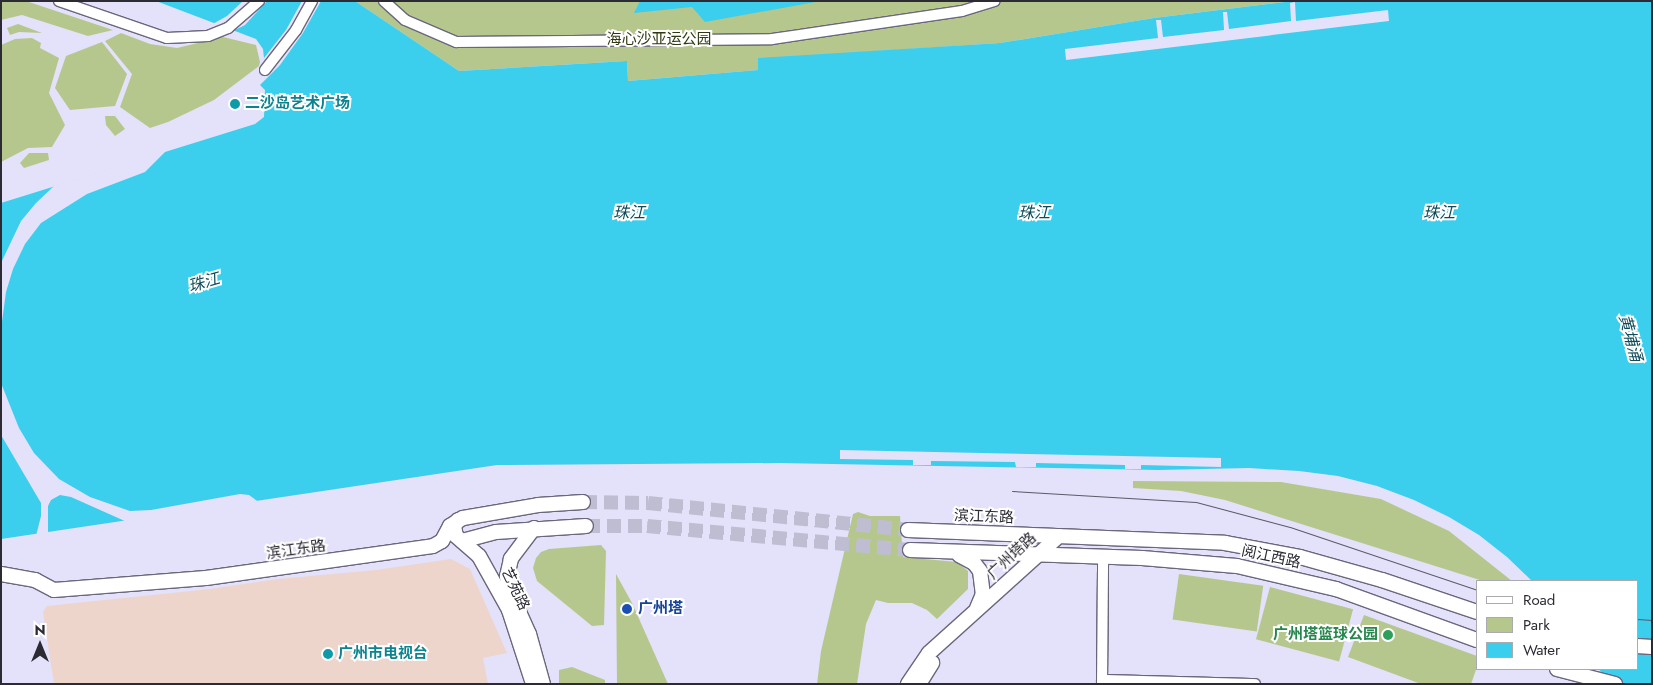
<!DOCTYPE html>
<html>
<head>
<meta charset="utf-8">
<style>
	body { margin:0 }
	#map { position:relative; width:1653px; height:685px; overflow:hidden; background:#e4e1fa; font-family:Jost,"Noto Sans SC",sans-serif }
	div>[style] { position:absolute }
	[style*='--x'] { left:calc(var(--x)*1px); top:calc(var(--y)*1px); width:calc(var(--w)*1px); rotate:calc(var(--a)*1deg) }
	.commercial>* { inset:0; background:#edd5cb }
	.green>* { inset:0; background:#b6c78e; transform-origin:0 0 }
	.water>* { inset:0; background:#3bceed }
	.pier>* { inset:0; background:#e4e1fa }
	.secondary-tunnel>* { height:14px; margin-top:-7px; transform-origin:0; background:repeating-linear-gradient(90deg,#bfbdd2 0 14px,transparent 0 21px) }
	.roads { filter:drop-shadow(1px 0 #6a677d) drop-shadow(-1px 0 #6a677d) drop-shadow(0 1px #6a677d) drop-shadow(0 -1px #6a677d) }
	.street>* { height:10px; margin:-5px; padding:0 5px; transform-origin:5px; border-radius:5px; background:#fff }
	.secondary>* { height:14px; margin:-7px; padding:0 7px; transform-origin:7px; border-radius:7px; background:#fff }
	.tram>* { height:1px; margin:-0.5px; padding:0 0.5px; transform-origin:0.5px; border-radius:0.5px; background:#5c5a67 }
	.dots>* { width:14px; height:14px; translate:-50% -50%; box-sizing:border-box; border:2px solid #fff; border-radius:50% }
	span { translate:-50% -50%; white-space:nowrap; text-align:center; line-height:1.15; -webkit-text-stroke:4px #fff; paint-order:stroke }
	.park-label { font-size:15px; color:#2f3911 }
	.culture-label { font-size:15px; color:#0d838f; font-weight:700 }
	.left { translate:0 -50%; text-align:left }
	.street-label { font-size:15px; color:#2c2b34 }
	.transit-label { font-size:15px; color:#164399; font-weight:700 }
	.leisure-label { font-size:15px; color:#27864d; font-weight:700 }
	.right { translate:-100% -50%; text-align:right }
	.water-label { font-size:16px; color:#0f4c59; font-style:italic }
	.frame { position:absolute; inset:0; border:2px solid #2c2b34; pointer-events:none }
	.legend { position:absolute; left:1476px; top:580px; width:162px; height:90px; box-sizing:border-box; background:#fff; border:1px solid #abaaae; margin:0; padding:6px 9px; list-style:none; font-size:15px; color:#2c2b34 }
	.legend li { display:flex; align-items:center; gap:10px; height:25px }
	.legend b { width:25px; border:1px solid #abaaae }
	.north { position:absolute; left:15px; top:620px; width:50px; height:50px; -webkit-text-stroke:4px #fff; paint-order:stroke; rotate:0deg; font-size:14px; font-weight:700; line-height:20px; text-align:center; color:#2c2b34 }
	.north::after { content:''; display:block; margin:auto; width:18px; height:22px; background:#2c2b34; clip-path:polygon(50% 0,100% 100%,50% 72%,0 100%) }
</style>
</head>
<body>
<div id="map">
	<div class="commercial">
		<i style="clip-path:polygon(451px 559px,470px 569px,507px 653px,483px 658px,488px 684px,54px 684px,43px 612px,47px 606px,210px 589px,278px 579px,376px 570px)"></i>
	</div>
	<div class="green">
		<i style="clip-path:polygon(1px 1px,26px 1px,113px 30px,88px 36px,22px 15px,1px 20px)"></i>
		<i style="clip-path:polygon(355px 1px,1293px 1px,1154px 18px,1000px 43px,758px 59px,758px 70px,628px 81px,627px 61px,459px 71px)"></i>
		<i style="clip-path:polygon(18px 24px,42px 33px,19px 32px,10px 35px,7px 28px)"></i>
		<i style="clip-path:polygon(121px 33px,150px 44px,177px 48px,223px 37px,256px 45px,260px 62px,259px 66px,214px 100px,168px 122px,150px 128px,120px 107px,132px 74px,105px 41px)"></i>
		<i style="clip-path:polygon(32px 38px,41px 43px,40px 48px,59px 58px,49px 93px,65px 125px,52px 147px,28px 148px,1px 162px,1px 45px,15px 39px)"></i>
		<i style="clip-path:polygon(102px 42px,127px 74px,115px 106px,70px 110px,55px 88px,66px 56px)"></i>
		<i style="clip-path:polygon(105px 116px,115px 116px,125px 129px,115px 136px,106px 125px)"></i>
		<i style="clip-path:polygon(29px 153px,48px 153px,49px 160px,24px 168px,20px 163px)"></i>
		<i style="clip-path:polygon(1133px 481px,1281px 482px,1381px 499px,1449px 531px,1512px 581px,1483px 581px,1225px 500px,1181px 491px,1133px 488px)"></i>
		<i style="clip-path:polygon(858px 512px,870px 516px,900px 516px,903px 557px,957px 562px,968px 571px,968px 589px,937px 619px,927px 610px,912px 603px,888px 603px,876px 600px,866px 624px,857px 684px,817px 684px,821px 651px,853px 514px)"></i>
		<i style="clip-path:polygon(601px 545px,606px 551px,604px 625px,592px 626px,537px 581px,533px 568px,536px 558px,541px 552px,549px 549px)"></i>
		<i style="clip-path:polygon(616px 574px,632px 603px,668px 684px,617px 684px)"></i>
		<i style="left:1179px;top:574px;width:85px;height:46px;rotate:8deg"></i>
		<i style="left:1270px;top:587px;width:86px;height:54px;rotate:15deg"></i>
		<i style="clip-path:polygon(1364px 615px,1477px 656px,1477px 667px,1471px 684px,1421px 684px,1348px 657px)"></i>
		<i style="clip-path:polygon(572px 667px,605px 680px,605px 684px,559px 684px,559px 670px)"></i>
	</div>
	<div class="water">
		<i style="clip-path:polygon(156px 1px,355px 1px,459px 71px,627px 61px,628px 81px,758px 70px,758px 58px,1000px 43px,1154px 18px,1293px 1px,1652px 1px,1652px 684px,1608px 684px,1599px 669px,1637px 669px,1637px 581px,1532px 581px,1507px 557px,1479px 535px,1449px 517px,1414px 500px,1377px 486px,1338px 476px,1299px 471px,1249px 468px,1158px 470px,780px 463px,497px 465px,1px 539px,1px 203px,255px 124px,264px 117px,265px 90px,260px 85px,265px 80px,264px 58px,263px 49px,256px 39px)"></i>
		<i style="clip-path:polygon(640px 1px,821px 1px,705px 22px,692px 7px,634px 13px)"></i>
	</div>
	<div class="pier">
		<i style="clip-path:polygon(243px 1px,267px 1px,245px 25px,231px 32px,211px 25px,227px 16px)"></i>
		<i style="clip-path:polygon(302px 1px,321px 1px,303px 33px,280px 65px,265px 80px,264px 58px,286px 30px)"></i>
		<i style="clip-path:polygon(1295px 2px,1296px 21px,1388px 10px,1389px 21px,1066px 60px,1065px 49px,1158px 38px,1156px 20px,1161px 20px,1163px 37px,1224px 30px,1223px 12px,1227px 12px,1229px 29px,1291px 21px,1290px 3px)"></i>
		<i style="clip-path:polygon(166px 151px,145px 172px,87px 194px,41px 223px,25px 244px,13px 269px,6px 292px,1px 329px,1px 263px,21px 221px,36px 203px,54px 186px)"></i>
		<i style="clip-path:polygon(1px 383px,19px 428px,34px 453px,59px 479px,90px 497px,130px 511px,151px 510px,240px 494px,249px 495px,260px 503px,127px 522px,71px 497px,60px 495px,51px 500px,48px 506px,48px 535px,36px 536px,41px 516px,41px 503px,1px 435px)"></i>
		<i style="clip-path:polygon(840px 450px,1221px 458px,1221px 467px,1141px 465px,1141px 469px,1125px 469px,1125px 465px,1036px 463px,1036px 467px,1016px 467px,1015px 462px,931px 461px,931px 465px,913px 465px,913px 460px,840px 459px)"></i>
	</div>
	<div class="secondary-tunnel">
		<i style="--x:583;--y:502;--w:65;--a:0.9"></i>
		<i style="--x:648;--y:503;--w:261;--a:5.9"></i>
		<i style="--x:586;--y:526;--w:61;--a:0"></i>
		<i style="--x:647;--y:526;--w:264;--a:5.2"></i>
	</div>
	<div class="roads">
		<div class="street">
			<i style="--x:59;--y:1;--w:114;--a:18.9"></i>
			<i style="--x:167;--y:38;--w:41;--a:-2.8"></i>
			<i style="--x:208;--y:36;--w:22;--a:-22"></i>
			<i style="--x:228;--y:28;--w:41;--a:-41.1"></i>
			<i style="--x:384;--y:1;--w:28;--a:42"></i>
			<i style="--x:405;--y:20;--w:56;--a:23.3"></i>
			<i style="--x:456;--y:42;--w:316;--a:-0.5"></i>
			<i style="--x:772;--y:39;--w:192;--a:-8.4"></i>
			<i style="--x:962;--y:11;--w:34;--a:-17"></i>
			<i style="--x:265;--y:70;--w:51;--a:-52.2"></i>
			<i style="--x:296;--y:30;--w:33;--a:-61"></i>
			<i style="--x:1102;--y:680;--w:153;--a:1.5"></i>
			<i style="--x:1102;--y:684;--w:127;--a:-89.5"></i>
		</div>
		<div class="secondary">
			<i style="--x:458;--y:520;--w:7;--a:124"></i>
			<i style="--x:454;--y:526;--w:10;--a:79"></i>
			<i style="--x:456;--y:536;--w:30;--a:41"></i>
			<i style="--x:479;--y:556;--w:62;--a:60.9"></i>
			<i style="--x:509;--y:610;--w:78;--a:72"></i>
			<i style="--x:534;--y:528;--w:39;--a:127"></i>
			<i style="--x:511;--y:559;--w:18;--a:103"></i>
			<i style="--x:507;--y:577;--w:15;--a:79"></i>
			<i style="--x:510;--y:592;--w:46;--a:65.7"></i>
			<i style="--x:529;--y:634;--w:52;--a:74.4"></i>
			<i style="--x:908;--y:530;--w:317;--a:2.3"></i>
			<i style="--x:1225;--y:543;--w:76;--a:10.6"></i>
			<i style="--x:1300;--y:557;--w:85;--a:15.7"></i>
			<i style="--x:1382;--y:580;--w:100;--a:18.6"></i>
			<i style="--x:462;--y:541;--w:35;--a:-15"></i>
			<i style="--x:496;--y:532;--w:90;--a:-3.8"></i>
			<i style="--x:910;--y:550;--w:232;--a:2"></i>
			<i style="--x:1142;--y:558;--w:95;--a:4.8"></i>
			<i style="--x:1237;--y:566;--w:102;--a:13.1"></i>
			<i style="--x:1336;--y:589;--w:150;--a:19.9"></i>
			<i style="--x:959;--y:555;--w:17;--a:28"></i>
			<i style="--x:974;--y:563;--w:10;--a:53"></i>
			<i style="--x:980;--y:571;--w:23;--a:83"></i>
			<i style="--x:983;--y:594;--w:15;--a:113"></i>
			<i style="--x:1;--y:574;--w:35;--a:10"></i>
			<i style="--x:35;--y:580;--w:21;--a:28"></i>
			<i style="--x:54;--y:590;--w:152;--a:-4.5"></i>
			<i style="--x:206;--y:578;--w:229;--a:-8"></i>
			<i style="--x:433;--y:546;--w:10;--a:-29"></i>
			<i style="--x:442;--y:541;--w:17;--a:-62"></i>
			<i style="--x:450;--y:526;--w:15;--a:-32"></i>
			<i style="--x:463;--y:518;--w:76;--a:-9.8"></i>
			<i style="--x:538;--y:505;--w:45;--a:-3.8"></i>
			<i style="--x:1637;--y:646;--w:15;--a:4"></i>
			<i style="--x:1557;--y:669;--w:60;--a:14.5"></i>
			<i style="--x:908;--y:684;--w:37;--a:-56"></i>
			<i style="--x:929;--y:653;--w:175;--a:-42"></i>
			<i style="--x:919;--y:684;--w:25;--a:-58"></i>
		</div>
	</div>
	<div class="tram">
		<i style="--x:1012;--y:491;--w:184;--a:3.4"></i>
		<i style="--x:1196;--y:502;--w:97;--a:14.9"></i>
		<i style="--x:1290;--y:527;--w:197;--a:18.6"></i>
		<i style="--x:1637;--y:619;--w:15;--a:4"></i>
	</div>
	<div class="dots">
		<i style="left:235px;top:104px;background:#0f9aa8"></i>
		<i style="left:627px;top:609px;background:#1a4fb4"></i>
		<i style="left:1388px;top:635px;background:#2e9e5b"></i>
		<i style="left:328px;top:654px;background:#0f9aa8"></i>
	</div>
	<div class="park-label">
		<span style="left:659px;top:40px">海心沙亚运公园</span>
	</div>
	<div class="culture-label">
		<span class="left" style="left:245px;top:104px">二沙岛艺术广场</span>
		<span class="left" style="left:338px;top:654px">广州市电视台</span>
	</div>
	<div class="street-label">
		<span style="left:984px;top:517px;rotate:2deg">滨江东路</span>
		<span style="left:296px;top:550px;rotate:-8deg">滨江东路</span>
		<span style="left:1012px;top:556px;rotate:-43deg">广州塔路</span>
		<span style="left:1271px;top:557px;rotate:12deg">阅江西路</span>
		<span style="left:515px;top:589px;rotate:64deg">艺苑路</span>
	</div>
	<div class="transit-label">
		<span class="left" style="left:638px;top:609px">广州塔</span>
	</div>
	<div class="leisure-label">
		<span class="right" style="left:1378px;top:635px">广州塔篮球公园</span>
	</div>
	<div class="water-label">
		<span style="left:629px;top:213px">珠江</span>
		<span style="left:1034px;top:213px">珠江</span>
		<span style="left:1439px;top:213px">珠江</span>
		<span style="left:204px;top:283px;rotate:-16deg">珠江</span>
		<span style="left:1630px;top:338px;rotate:75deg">黄埔涌</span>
	</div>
	<div class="frame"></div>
	<ul class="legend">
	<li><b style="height:6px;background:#fff"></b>Road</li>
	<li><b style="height:14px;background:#b6c78e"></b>Park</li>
	<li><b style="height:14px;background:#3bceed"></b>Water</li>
	</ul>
	<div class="north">N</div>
</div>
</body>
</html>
